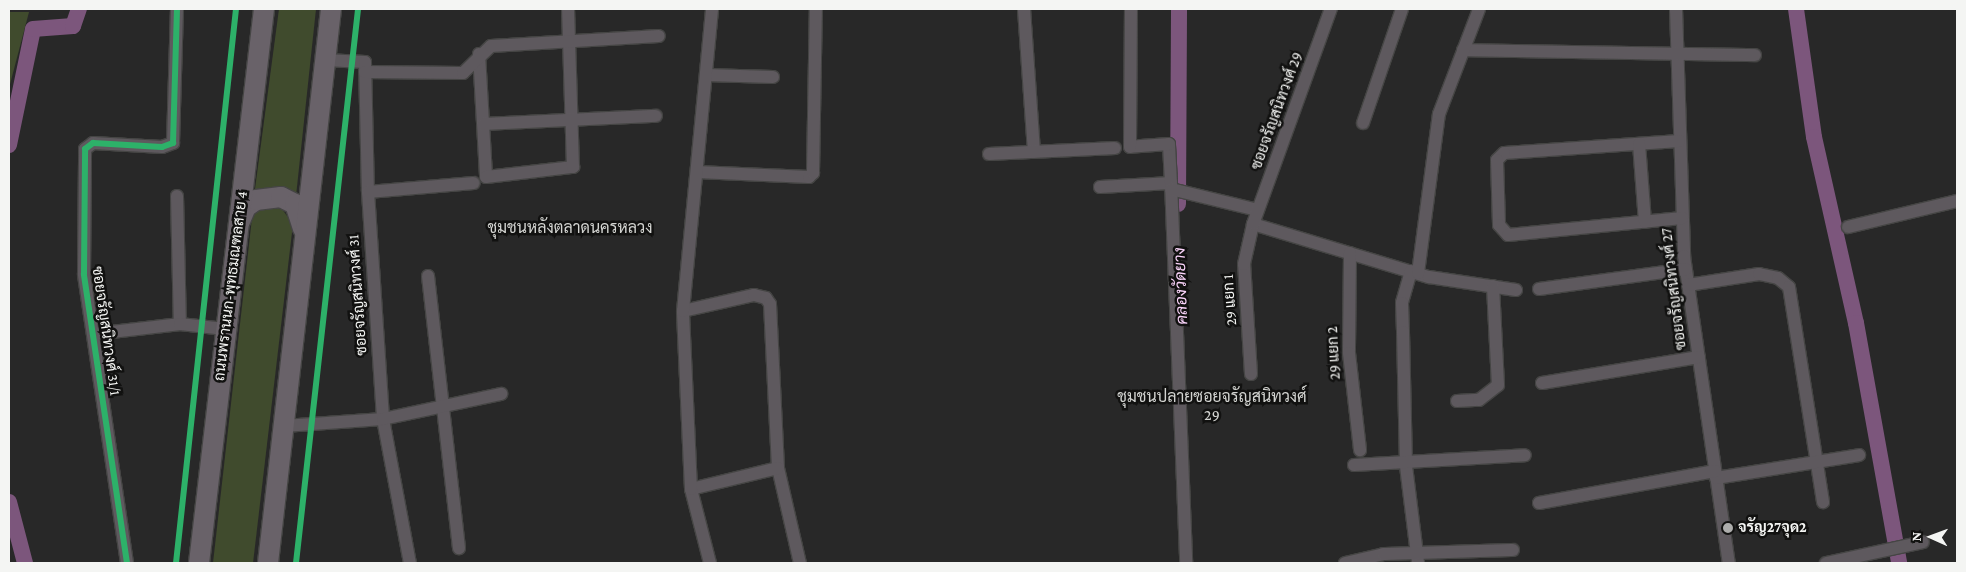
<!DOCTYPE html>
<html>
<head>
<meta charset="utf-8">
<style>
	body { margin:0 }
	#map { position:relative; width:1966px; height:572px; overflow:hidden; background:#282828; font-family:"Crimson Pro",Sarabun,serif }
	div>[style] { position:absolute }
	[style*='--x'] { left:calc(var(--x)*1px); top:calc(var(--y)*1px); width:calc(var(--w)*1px); rotate:calc(var(--a)*1deg) }
	.green>* { inset:0; background:#404b2d }
	.canal>* { height:16px; margin:-8px; padding:0 8px; transform-origin:8px; border-radius:8px; background:#7c567c }
	.roads { filter:drop-shadow(1px 0 #454544) drop-shadow(-1px 0 #454544) drop-shadow(0 1px #454544) drop-shadow(0 -1px #454544) }
	.street>* { height:12px; margin:-6px; padding:0 6px; transform-origin:6px; border-radius:6px; background:#5e595e }
	.primary>* { height:20px; margin:-10px; padding:0 10px; transform-origin:10px; border-radius:10px; background:#696269 }
	.cycleway>* { height:6px; margin:-3px; padding:0 3px; transform-origin:3px; border-radius:3px; background:#2db169 }
	.dots>* { width:14px; height:14px; translate:-50% -50%; box-sizing:border-box; border:2px solid #111110; border-radius:50% }
	span { translate:-50% -50%; white-space:nowrap; text-align:center; line-height:1.15; -webkit-text-stroke:5px #111110; paint-order:stroke }
	.street-label { font-size:15px; color:#f4f5f3 }
	.poi-label { font-size:15px; color:#f4f5f3; font-weight:700 }
	.left { translate:0 -50%; text-align:left }
	.neighbourhood-label { font-size:16px; color:#d3d4d1 }
	.water-label { font-size:16px; color:#fcd5fc; font-style:italic }
	.frame { position:absolute; inset:0; border:10px solid #f4f5f3; pointer-events:none }
	.north { position:absolute; left:1906px; top:512px; width:50px; height:50px; -webkit-text-stroke:4px #111110; paint-order:stroke; rotate:272deg; font-size:14px; font-weight:700; line-height:20px; text-align:center; color:#f4f5f3 }
	.north::after { content:''; display:block; margin:auto; width:18px; height:22px; background:#f4f5f3; clip-path:polygon(50% 0,100% 100%,50% 72%,0 100%) }
</style>
</head>
<body>
<div id="map">
	<div class="green">
		<i style="clip-path:polygon(279px 9px,316px 9px,296px 196px,255px 189px)"></i>
		<i style="clip-path:polygon(9px 12px,29px 12px,9px 88px)"></i>
		<i style="clip-path:polygon(279px 205px,293px 224px,253px 563px,213px 563px,252px 218px,255px 210px)"></i>
	</div>
	<div class="canal">
		<i style="--x:1796;--y:9;--w:129;--a:82"></i>
		<i style="--x:1814;--y:137;--w:191;--a:77.3"></i>
		<i style="--x:1856;--y:323;--w:244;--a:79.8"></i>
		<i style="--x:9;--y:145;--w:118;--a:-78.3"></i>
		<i style="--x:33;--y:29;--w:40;--a:-4.3"></i>
		<i style="--x:73;--y:26;--w:18;--a:-71"></i>
		<i style="--x:1178;--y:204;--w:195;--a:-89.7"></i>
		<i style="--x:9;--y:502;--w:63;--a:75.3"></i>
	</div>
	<div class="roads">
		<div class="street">
			<i style="--x:1024;--y:9;--w:143;--a:86"></i>
			<i style="--x:1676;--y:9;--w:247;--a:88.1"></i>
			<i style="--x:1684;--y:256;--w:310;--a:81.7"></i>
			<i style="--x:1463;--y:50;--w:292;--a:1"></i>
			<i style="--x:479;--y:54;--w:123;--a:86.7"></i>
			<i style="--x:486;--y:177;--w:88;--a:-6.6"></i>
			<i style="--x:573;--y:167;--w:158;--a:-91.8"></i>
			<i style="--x:325;--y:60;--w:40;--a:2.9"></i>
			<i style="--x:365;--y:62;--w:130;--a:88.7"></i>
			<i style="--x:368;--y:192;--w:227;--a:86.2"></i>
			<i style="--x:383;--y:419;--w:147;--a:79.4"></i>
			<i style="--x:365;--y:72;--w:98;--a:0.6"></i>
			<i style="--x:463;--y:73;--w:39;--a:-44"></i>
			<i style="--x:491;--y:46;--w:168;--a:-3.4"></i>
			<i style="--x:706;--y:75;--w:67;--a:1.7"></i>
			<i style="--x:1363;--y:123;--w:120;--a:-71.1"></i>
			<i style="--x:484;--y:124;--w:172;--a:-2.7"></i>
			<i style="--x:1679;--y:141;--w:175;--a:176.1"></i>
			<i style="--x:1504;--y:153;--w:10;--a:135"></i>
			<i style="--x:1497;--y:160;--w:65;--a:88.2"></i>
			<i style="--x:1499;--y:225;--w:13;--a:48"></i>
			<i style="--x:1508;--y:235;--w:175;--a:-5.6"></i>
			<i style="--x:1639;--y:144;--w:78;--a:85.6"></i>
			<i style="--x:989;--y:154;--w:126;--a:-2.7"></i>
			<i style="--x:697;--y:172;--w:112;--a:2.6"></i>
			<i style="--x:809;--y:177;--w:6;--a:-45"></i>
			<i style="--x:813;--y:173;--w:164;--a:-89"></i>
			<i style="--x:1171;--y:183;--w:380;--a:87.7"></i>
			<i style="--x:1100;--y:187;--w:71;--a:-3.2"></i>
			<i style="--x:1171;--y:183;--w:39;--a:-93"></i>
			<i style="--x:1169;--y:144;--w:39;--a:176"></i>
			<i style="--x:1130;--y:147;--w:138;--a:-89.6"></i>
			<i style="--x:1171;--y:189;--w:89;--a:13.6"></i>
			<i style="--x:368;--y:192;--w:106;--a:-4.9"></i>
			<i style="--x:177;--y:196;--w:128;--a:88.7"></i>
			<i style="--x:1253;--y:224;--w:184;--a:16.8"></i>
			<i style="--x:1429;--y:277;--w:88;--a:8.5"></i>
			<i style="--x:1848;--y:227;--w:112;--a:-13.4"></i>
			<i style="--x:1350;--y:253;--w:100;--a:90.6"></i>
			<i style="--x:1349;--y:353;--w:98;--a:83.5"></i>
			<i style="--x:1411;--y:271;--w:33;--a:106"></i>
			<i style="--x:1402;--y:303;--w:29;--a:88"></i>
			<i style="--x:1403;--y:332;--w:134;--a:88.7"></i>
			<i style="--x:1406;--y:466;--w:98;--a:82.9"></i>
			<i style="--x:1418;--y:273;--w:160;--a:-82.5"></i>
			<i style="--x:1439;--y:114;--w:112;--a:-69.1"></i>
			<i style="--x:428;--y:276;--w:274;--a:83.5"></i>
			<i style="--x:1688;--y:285;--w:72;--a:-8.8"></i>
			<i style="--x:1759;--y:274;--w:19;--a:12"></i>
			<i style="--x:1778;--y:278;--w:14;--a:39"></i>
			<i style="--x:1789;--y:287;--w:218;--a:81"></i>
			<i style="--x:1539;--y:289;--w:148;--a:-7.7"></i>
			<i style="--x:683;--y:311;--w:73;--a:-12.7"></i>
			<i style="--x:754;--y:295;--w:12;--a:14"></i>
			<i style="--x:766;--y:298;--w:7;--a:56"></i>
			<i style="--x:770;--y:304;--w:164;--a:87.2"></i>
			<i style="--x:778;--y:468;--w:98;--a:77"></i>
			<i style="--x:94;--y:334;--w:87;--a:-6.6"></i>
			<i style="--x:180;--y:324;--w:45;--a:6.3"></i>
			<i style="--x:1251;--y:374;--w:110;--a:-93.6"></i>
			<i style="--x:1244;--y:264;--w:41;--a:-77.3"></i>
			<i style="--x:1253;--y:224;--w:229;--a:-70.1"></i>
			<i style="--x:1542;--y:383;--w:159;--a:-9.4"></i>
			<i style="--x:1457;--y:401;--w:22;--a:-3"></i>
			<i style="--x:1479;--y:400;--w:24;--a:-38"></i>
			<i style="--x:1498;--y:385;--w:99;--a:-92.9"></i>
			<i style="--x:284;--y:426;--w:99;--a:-4"></i>
			<i style="--x:383;--y:419;--w:121;--a:-12"></i>
			<i style="--x:1354;--y:465;--w:171;--a:-3.3"></i>
			<i style="--x:1716;--y:478;--w:145;--a:-9.1"></i>
			<i style="--x:691;--y:489;--w:89;--a:-13.6"></i>
			<i style="--x:1539;--y:503;--w:179;--a:-10.3"></i>
			<i style="--x:127;--y:563;--w:292;--a:-98.5"></i>
			<i style="--x:84;--y:274;--w:125;--a:-89.5"></i>
			<i style="--x:85;--y:149;--w:10;--a:-37"></i>
			<i style="--x:93;--y:143;--w:69;--a:3.3"></i>
			<i style="--x:162;--y:147;--w:12;--a:-20"></i>
			<i style="--x:173;--y:143;--w:134;--a:-88.3"></i>
			<i style="--x:710;--y:563;--w:76;--a:-104.4"></i>
			<i style="--x:691;--y:489;--w:178;--a:-92.6"></i>
			<i style="--x:683;--y:311;--w:303;--a:-84.5"></i>
			<i style="--x:1345;--y:563;--w:39;--a:-13"></i>
			<i style="--x:1383;--y:554;--w:130;--a:-1.8"></i>
			<i style="--x:1826;--y:563;--w:99;--a:-12.2"></i>
		</div>
		<div class="primary">
			<i style="--x:240;--y:221;--w:15;--a:-67"></i>
			<i style="--x:246;--y:207;--w:12;--a:-35"></i>
			<i style="--x:256;--y:200;--w:25;--a:-7"></i>
			<i style="--x:281;--y:197;--w:16;--a:27"></i>
			<i style="--x:295;--y:204;--w:26;--a:72"></i>
			<i style="--x:199;--y:563;--w:558;--a:-83.31"></i>
			<i style="--x:268;--y:563;--w:558;--a:-83.51"></i>
		</div>
	</div>
	<div class="cycleway">
		<i style="--x:127;--y:563;--w:292;--a:-98.5"></i>
		<i style="--x:84;--y:274;--w:125;--a:-89.5"></i>
		<i style="--x:85;--y:149;--w:10;--a:-37"></i>
		<i style="--x:93;--y:143;--w:69;--a:3.3"></i>
		<i style="--x:162;--y:147;--w:12;--a:-20"></i>
		<i style="--x:173;--y:143;--w:134;--a:-88.3"></i>
		<i style="--x:176;--y:563;--w:557;--a:-83.82"></i>
		<i style="--x:296;--y:563;--w:557;--a:-83.61"></i>
	</div>
	<div class="dots">
		<i style="left:1728px;top:528px;background:#adadac"></i>
	</div>
	<div class="street-label">
		<span style="left:1277px;top:111px;rotate:-70deg">ซอยจรัญสนิทวงศ์ 29</span>
		<span style="left:231px;top:286px;rotate:-83deg">ถนนพรานนก-พุทธมณฑลสาย 4</span>
		<span style="left:1674px;top:289px;rotate:-97deg">ซอยจรัญสนิทวงศ์ 27</span>
		<span style="left:358px;top:295px;rotate:-94deg">ซอยจรัญสนิทวงศ์ 31</span>
		<span style="left:1230px;top:300px;rotate:-94deg">29 แยก 1</span>
		<span style="left:106px;top:331px;rotate:82deg">ซอยจรัญสนิทวงศ์ 31/1</span>
		<span style="left:1334px;top:353px;rotate:-93deg">29 แยก 2</span>
	</div>
	<div class="poi-label">
		<span class="left" style="left:1738px;top:528px">จรัญ27จุด2</span>
	</div>
	<div class="neighbourhood-label">
		<span style="left:570px;top:228px">ชุมชนหลังตลาดนครหลวง</span>
		<span style="left:1212px;top:406px">ชุมชนปลายซอยจรัญสนิทวงศ์<br>29</span>
	</div>
	<div class="water-label">
		<span style="left:1181px;top:286px;rotate:-92deg">คลองวัดยาง</span>
	</div>
	<div class="frame"></div>
	<div class="north">N</div>
</div>
</body>
</html>
